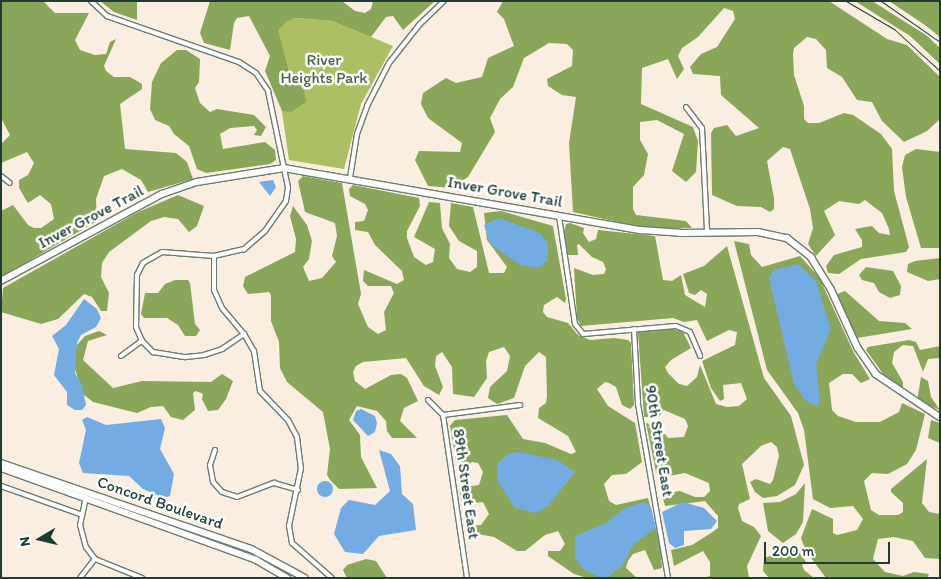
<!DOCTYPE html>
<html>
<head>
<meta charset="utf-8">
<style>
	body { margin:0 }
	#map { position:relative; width:941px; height:579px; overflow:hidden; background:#faeee0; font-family:Itim,sans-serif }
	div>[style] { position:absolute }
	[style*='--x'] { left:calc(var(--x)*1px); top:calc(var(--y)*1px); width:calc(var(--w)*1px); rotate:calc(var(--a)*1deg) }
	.green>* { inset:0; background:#acbf63 }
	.forest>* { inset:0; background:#89a659 }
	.water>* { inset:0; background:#72ace2 }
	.round { border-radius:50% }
	.roads { filter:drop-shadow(1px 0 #6c7b70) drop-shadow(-1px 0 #6c7b70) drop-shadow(0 1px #6c7b70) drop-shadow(0 -1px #6c7b70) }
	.street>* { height:4px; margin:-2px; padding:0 2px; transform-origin:2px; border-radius:2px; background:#fff }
	.secondary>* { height:5.5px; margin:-2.75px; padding:0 2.75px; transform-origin:2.75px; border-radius:2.75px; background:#fff }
	.primary>* { height:6px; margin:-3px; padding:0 3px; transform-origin:3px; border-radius:3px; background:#fff }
	.rail>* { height:1px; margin:-0.5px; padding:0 0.5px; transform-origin:0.5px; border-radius:0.5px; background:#1f3d34 }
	span { translate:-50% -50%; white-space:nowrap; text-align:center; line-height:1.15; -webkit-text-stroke:5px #fff; paint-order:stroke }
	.park-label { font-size:16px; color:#496442 }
	.street-label { font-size:16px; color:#1f3d34 }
	.frame { position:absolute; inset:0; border:2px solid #1f3d34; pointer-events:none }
	.north { position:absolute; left:15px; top:514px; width:50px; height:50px; -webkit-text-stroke:4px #fff; paint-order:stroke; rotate:261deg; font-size:14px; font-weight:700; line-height:20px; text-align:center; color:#1f3d34 }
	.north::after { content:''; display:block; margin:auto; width:18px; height:22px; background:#1f3d34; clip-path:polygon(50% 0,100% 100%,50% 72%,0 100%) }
	.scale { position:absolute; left:764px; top:542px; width:126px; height:22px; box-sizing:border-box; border:2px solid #1f3d34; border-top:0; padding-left:6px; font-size:15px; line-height:18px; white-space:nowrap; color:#1f3d34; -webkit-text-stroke:4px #fff; paint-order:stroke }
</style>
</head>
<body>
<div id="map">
	<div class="green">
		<i style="clip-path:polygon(268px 16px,332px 21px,393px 46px,361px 104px,344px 169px,289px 160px)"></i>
	</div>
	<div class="forest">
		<i style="clip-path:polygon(1px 1px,43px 1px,55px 13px,89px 13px,75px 40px,80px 50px,95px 55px,106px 54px,110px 42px,116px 39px,104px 66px,106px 71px,114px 77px,130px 77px,142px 84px,142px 89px,120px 104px,125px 149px,176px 153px,187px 162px,193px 179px,148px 192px,141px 180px,122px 169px,104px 176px,96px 199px,97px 221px,1px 277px,1px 211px,13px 205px,28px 225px,34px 228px,41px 228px,54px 219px,51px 204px,40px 195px,28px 203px,19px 188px,19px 180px,28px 175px,34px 163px,27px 152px,1px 163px,1px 144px,10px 135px,1px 118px)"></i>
		<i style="clip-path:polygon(100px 1px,137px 1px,137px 20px,114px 12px)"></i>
		<i style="clip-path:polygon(210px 1px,342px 1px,355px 11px,365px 13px,371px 9px,373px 1px,435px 1px,403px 30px,393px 16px,386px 17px,371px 37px,332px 21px,295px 18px,287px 21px,278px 30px,289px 72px,304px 91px,306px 102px,291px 112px,282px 111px,265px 71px,270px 56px,249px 16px,237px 18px,234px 23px,230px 50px,204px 43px,200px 33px)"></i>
		<i style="clip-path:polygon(503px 1px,829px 1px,887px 39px,907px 45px,940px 77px,940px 119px,927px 131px,904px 142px,882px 121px,872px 102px,857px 100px,842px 77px,827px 68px,826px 50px,816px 39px,807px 37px,794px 48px,793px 54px,794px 75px,804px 106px,804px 119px,808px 123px,819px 123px,844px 113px,853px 115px,881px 134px,892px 149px,894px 191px,909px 247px,906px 252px,861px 259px,839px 274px,828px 273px,826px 266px,834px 255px,862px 247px,862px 240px,855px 229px,872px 226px,879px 233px,890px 235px,889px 229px,882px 213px,865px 200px,859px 204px,839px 201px,824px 211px,835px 235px,816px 256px,808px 244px,813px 228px,810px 209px,790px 149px,783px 147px,767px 161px,774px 198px,774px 209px,770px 212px,761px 207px,737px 206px,712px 195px,711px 133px,714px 128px,727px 125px,736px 136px,759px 128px,721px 95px,720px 76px,693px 74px,690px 67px,701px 54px,717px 47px,735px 19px,733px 11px,724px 8px,698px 37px,682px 48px,678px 56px,684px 69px,677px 79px,668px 59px,642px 68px,641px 104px,693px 127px,698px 141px,696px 172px,686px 182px,672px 171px,684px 134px,657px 120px,640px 122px,640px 140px,648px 154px,644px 175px,633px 187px,633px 209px,636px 215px,686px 221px,692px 228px,649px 229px,573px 212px,569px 143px,576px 97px,562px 95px,548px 86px,547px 79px,572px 66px,573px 50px,567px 44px,549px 43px,524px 58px,513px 87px,500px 99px,490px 118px,495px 132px,468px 177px,452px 188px,428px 186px,415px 160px,419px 151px,460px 152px,462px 143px,428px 118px,421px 104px,423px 93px,446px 78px,456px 83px,482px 77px,488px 58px,514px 46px,504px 19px,497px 12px)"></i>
		<i style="clip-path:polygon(855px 1px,872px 1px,926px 35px,940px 48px,940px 64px,910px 36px)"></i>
		<i style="clip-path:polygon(889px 1px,940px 1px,940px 37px,925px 25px)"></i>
		<i style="clip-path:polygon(177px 50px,186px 50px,200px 59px,199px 82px,195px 88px,200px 103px,210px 112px,217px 109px,254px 115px,266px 127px,261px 136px,254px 135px,257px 130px,254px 126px,230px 128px,220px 134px,223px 149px,265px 142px,275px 150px,276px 160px,270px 164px,206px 173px,197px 169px,189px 146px,174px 134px,169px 126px,155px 120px,150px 109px,152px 82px,161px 63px)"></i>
		<i style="clip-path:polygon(916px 149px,940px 152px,940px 248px,921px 248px,906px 197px,902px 167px,905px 155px)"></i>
		<i style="clip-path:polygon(303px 176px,342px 183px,361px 294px,358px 304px,368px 327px,378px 334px,386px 330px,384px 312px,394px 293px,391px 286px,368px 286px,363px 281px,364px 270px,397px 284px,404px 280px,402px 271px,375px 245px,368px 232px,355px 230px,355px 222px,364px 221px,368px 210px,365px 204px,350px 196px,349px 189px,353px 185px,419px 198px,420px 206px,407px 231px,407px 238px,414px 257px,426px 265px,433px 262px,435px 249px,414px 237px,429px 202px,440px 203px,442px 228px,450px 244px,449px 258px,457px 269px,470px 272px,477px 267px,477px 251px,459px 241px,449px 226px,451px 203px,473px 207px,489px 273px,504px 273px,507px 267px,487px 240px,484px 213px,501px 211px,553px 226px,566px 299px,565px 303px,557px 297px,544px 305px,543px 312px,547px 317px,568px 323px,578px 335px,590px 340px,614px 338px,628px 340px,631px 343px,634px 405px,630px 409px,622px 405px,616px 387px,609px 383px,605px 382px,597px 389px,608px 406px,635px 423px,642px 462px,626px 474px,612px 475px,604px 484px,609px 501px,616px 505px,648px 498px,660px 545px,662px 568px,654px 570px,645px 550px,633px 554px,628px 561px,626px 568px,637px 578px,587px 578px,574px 574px,548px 556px,548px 551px,560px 551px,565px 544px,558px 531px,545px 535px,525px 551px,517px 551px,494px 537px,466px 532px,467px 526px,481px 525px,489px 514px,483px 502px,464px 504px,461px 500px,459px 488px,479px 485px,483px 472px,478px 463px,472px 462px,464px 468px,456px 461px,450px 426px,455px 420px,507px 415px,523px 439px,545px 443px,571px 454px,576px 452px,568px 436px,538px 418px,539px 408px,546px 403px,547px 396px,546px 357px,539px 352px,525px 366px,514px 398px,497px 404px,488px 398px,490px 387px,507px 371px,510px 356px,504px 347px,489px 352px,486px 361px,487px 378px,474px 397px,453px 394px,452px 367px,442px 352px,436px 356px,435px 366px,443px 387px,439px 395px,424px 386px,406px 358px,363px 362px,356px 366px,353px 372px,355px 381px,365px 389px,391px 375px,401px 374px,407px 378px,418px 401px,404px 408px,400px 421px,417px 438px,392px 438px,387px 431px,386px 421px,377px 411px,357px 406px,349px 420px,360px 435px,361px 457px,377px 488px,339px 489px,331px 481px,327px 475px,330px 449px,323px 412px,287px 382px,280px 368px,279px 342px,271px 321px,271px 295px,269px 292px,248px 294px,243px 286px,245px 277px,295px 252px,296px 239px,290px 216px,293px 206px,307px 225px,312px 241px,309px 259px,303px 267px,309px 281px,322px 278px,336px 262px,332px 256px,337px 236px,335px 223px,305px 212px,298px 181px)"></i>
		<i style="clip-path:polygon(178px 195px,204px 206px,197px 226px,189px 232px,178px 219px,164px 217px,151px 221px,109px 252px,102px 263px,101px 277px,109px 293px,107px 311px,101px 311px,92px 297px,84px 294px,58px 319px,41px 324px,1px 312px,3px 288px,138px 212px)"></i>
		<i style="clip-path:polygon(570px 223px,584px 228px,583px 233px,589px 242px,596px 239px,598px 230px,655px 236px,663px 280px,672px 281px,681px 275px,685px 295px,705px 307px,707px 294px,701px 290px,695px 295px,689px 293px,683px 274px,704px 266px,727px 246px,764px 378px,791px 416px,804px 465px,795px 485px,777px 496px,763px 498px,755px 492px,750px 482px,756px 479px,770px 484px,773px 480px,779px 456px,777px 447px,771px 442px,761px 446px,742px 464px,750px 499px,739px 504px,738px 508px,742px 521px,754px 527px,761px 536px,747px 566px,749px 578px,704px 578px,710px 576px,710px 562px,703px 551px,674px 566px,671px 550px,692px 545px,711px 533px,718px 528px,718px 516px,705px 501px,665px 506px,662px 494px,680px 491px,695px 497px,704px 497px,710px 491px,709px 483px,685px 473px,659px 478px,656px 472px,646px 423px,659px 427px,668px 438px,684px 437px,688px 426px,685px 419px,664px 410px,659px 417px,644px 417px,638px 332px,673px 329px,683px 332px,691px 348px,671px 360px,665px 367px,668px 373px,679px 384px,687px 386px,697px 377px,700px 365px,716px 404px,727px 407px,739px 406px,747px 399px,741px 383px,723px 385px,724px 399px,720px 401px,711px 388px,702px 361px,735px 345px,737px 332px,729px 330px,707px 341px,697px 320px,684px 322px,673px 318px,581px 326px,577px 318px,574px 268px,593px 275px,604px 274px,606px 269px,603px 262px,592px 257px,579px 244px,577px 245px,578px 255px,568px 255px,564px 231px,566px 224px)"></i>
		<i style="clip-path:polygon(734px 241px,749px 244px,751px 255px,762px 267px,800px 256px,819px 277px,854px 353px,870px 379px,861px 383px,852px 374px,843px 374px,829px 383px,832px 410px,838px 416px,856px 422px,880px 422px,899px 412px,902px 403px,925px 414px,916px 450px,907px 464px,888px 474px,872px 473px,864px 481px,871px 510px,879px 515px,898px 515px,903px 512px,903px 503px,891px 492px,891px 489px,927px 459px,922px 503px,929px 512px,940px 514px,940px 559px,925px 558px,913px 541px,894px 537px,878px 539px,873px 559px,885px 572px,903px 576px,914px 572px,929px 574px,927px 578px,826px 578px,806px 551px,801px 538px,812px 509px,833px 519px,833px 533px,837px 535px,857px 530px,863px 519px,853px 506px,830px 508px,813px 499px,804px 430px,798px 413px,767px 370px)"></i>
		<i style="clip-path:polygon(940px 258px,940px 279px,928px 281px,907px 272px,908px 264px,915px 261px)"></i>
		<i style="clip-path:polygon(866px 267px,893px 271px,901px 286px,900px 295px,890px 298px,879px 292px,874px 283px,862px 280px,859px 275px)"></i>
		<i style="clip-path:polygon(175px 280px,188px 280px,190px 283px,195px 324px,200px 330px,196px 336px,185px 336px,178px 325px,167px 318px,144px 318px,141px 314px,145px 293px,158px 293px,165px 284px)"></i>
		<i style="clip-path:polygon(845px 291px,879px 321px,905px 323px,912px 329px,857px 338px,837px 294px)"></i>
		<i style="clip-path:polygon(99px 331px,107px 335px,88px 341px,83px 360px,113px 388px,142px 381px,211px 382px,222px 374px,233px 381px,226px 399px,218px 410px,208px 411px,202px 399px,203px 394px,196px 391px,193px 393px,195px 410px,183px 420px,171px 417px,163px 406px,151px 407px,137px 413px,93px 402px,83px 394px,74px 366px,76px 346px,85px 336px)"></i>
		<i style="clip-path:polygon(909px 340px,916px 342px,920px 350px,940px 346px,940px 358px,928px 359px,923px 372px,913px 346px,903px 345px,894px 352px,892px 363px,903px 382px,903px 388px,898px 388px,886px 378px,866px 350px,868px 347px)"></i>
		<i style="clip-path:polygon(921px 377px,928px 381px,931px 397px,940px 410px,917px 401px)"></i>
		<i style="clip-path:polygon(931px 420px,940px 423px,940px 443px,928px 438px)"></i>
		<i style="clip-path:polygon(805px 483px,803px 522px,796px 534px,783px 543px,768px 531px,763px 503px,780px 502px,796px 494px)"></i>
		<i style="clip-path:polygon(796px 548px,806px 562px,802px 565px,804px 570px,814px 578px,769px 578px,763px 571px,764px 558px)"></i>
		<i style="clip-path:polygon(366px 559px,376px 561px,387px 578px,347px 578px,343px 570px,347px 565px)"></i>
	</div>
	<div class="water">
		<i style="clip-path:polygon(273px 180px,276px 187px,270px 196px,259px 182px)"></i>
		<i style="clip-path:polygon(499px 218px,540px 233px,548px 243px,548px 261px,538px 268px,520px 265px,490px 244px,484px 225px)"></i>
		<i style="clip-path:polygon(798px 264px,816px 281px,831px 329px,816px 364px,820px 402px,817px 406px,805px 400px,794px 384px,769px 278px,774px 270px)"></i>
		<i style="clip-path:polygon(84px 299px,97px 309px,101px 318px,96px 327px,81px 335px,77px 343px,75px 373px,82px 385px,86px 405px,82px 410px,75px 410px,67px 405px,67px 392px,54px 375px,59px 349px,52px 336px,66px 325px)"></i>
		<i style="clip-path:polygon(361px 409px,375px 416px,377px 423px,375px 432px,368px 436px,353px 420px,356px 411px)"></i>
		<i style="clip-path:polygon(87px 417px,106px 425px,161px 419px,165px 428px,160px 449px,174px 474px,170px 496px,164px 498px,143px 489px,129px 476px,83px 473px,79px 463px,86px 430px,82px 420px)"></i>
		<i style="clip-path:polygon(379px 450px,391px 454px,400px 466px,402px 494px,413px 504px,416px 530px,379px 536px,363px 554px,345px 552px,334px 534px,341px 508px,349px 500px,375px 505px,390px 491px)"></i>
		<i style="clip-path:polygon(519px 452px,557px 460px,575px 472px,548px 506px,536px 513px,515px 508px,497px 480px,498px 463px,508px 454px)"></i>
		<i class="round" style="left:317px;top:481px;width:16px;height:16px"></i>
		<i style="clip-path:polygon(644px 502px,651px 507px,656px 528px,634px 544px,623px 565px,608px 577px,600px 578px,582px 568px,575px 557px,575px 536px,606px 523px,625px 508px)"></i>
		<i style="clip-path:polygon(683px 502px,704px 508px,717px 521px,711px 529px,684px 531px,684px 545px,675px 548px,669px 543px,662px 512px)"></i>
	</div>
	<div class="roads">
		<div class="street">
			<i style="--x:91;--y:1;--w:22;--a:43"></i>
			<i style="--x:107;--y:16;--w:140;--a:19.2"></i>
			<i style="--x:239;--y:62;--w:20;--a:33"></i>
			<i style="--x:256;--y:73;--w:22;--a:56"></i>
			<i style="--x:268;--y:91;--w:99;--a:78.3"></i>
			<i style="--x:288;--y:188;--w:13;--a:99"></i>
			<i style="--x:286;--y:201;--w:37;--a:125"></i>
			<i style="--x:265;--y:231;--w:28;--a:139"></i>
			<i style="--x:244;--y:249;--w:31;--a:167"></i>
			<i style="--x:214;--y:256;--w:52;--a:-175.6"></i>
			<i style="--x:162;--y:252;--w:22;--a:150"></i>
			<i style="--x:143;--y:263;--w:13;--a:117"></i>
			<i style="--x:137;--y:275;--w:52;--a:91.1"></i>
			<i style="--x:136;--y:327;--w:15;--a:67"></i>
			<i style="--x:142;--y:341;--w:16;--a:45"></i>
			<i style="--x:153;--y:352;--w:33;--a:9"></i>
			<i style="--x:186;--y:357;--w:18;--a:-6"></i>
			<i style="--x:204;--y:355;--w:19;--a:-18"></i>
			<i style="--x:222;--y:349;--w:27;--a:-34"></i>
			<i style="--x:686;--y:107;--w:26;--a:53"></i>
			<i style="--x:702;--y:128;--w:104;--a:87.2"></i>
			<i style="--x:1;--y:176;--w:11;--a:38"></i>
			<i style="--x:350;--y:178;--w:45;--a:-81"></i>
			<i style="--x:357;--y:134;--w:30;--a:-70"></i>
			<i style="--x:367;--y:106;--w:48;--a:-62.9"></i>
			<i style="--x:389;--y:63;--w:50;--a:-51.5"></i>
			<i style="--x:420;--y:24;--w:33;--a:-44"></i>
			<i style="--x:559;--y:216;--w:109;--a:81.6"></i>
			<i style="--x:575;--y:324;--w:13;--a:51"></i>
			<i style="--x:583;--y:334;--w:93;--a:-4.9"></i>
			<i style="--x:676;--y:326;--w:15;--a:23"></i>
			<i style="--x:690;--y:332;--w:26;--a:67"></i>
			<i style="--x:214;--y:256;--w:34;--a:90"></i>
			<i style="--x:214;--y:290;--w:20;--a:66"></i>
			<i style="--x:222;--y:308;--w:34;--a:50"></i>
			<i style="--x:244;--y:334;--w:20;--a:60"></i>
			<i style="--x:254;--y:351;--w:40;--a:81.5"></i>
			<i style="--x:260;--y:391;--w:40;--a:46"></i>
			<i style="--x:288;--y:420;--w:19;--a:62"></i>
			<i style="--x:297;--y:437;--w:31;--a:83"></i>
			<i style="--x:301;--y:468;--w:59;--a:101.7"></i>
			<i style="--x:289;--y:526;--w:17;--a:80"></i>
			<i style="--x:292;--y:543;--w:53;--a:41.2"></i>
			<i style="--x:634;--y:329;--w:75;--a:86.9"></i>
			<i style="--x:638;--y:404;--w:177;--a:80.2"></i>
			<i style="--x:121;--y:356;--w:26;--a:-36"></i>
			<i style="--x:428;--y:400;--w:21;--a:45"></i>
			<i style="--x:443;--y:415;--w:165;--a:81.6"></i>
			<i style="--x:443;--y:415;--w:78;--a:-7.4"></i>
			<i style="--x:215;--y:450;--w:16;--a:108"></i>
			<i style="--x:210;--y:465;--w:17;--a:80"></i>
			<i style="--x:213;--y:482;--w:13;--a:48"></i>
			<i style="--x:222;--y:492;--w:16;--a:18"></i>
			<i style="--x:237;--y:497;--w:40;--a:-21"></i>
			<i style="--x:274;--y:483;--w:25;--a:16"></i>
			<i style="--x:1;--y:486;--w:84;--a:19.5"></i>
			<i style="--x:86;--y:497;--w:29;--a:102"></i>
			<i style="--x:80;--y:525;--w:23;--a:75"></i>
			<i style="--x:86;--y:547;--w:15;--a:53"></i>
			<i style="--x:95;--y:559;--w:51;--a:22"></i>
			<i style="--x:80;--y:578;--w:24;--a:-52"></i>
		</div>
		<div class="secondary">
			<i style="--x:1;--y:281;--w:183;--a:-28.4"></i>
			<i style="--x:162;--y:194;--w:37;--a:-19"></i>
			<i style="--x:197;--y:182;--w:88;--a:-9.1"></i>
			<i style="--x:284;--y:168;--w:362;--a:9.9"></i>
			<i style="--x:641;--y:230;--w:39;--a:4"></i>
			<i style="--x:680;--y:233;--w:78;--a:-0.7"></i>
			<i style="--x:758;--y:232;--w:30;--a:12"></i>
			<i style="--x:787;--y:238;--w:31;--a:38"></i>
			<i style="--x:811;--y:257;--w:38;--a:58"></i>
			<i style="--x:831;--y:289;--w:65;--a:65.4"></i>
			<i style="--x:858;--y:348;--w:32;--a:55"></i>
			<i style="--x:876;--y:374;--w:77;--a:33.9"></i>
		</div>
		<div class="primary">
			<i style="--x:1;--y:463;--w:264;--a:19"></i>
			<i style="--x:251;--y:549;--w:61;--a:28.2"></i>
			<i style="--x:1;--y:468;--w:271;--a:19.8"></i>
			<i style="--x:256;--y:560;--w:36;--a:30"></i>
		</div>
	</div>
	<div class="rail">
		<i style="--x:846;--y:1;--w:56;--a:30.3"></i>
		<i style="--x:894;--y:29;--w:62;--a:42.4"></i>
		<i style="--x:881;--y:1;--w:72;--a:34.8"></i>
	</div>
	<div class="park-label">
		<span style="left:324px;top:69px">River<br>Heights Park</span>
	</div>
	<div class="street-label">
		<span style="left:505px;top:192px;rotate:10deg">Inver Grove Trail</span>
		<span style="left:91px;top:217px;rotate:-28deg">Inver Grove Trail</span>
		<span style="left:659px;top:441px;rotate:81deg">90th Street East</span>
		<span style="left:466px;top:484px;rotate:82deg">89th Street East</span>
		<span style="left:160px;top:503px;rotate:19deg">Concord Boulevard</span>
	</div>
	<div class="frame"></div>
	<div class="north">N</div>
	<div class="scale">200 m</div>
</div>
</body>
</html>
